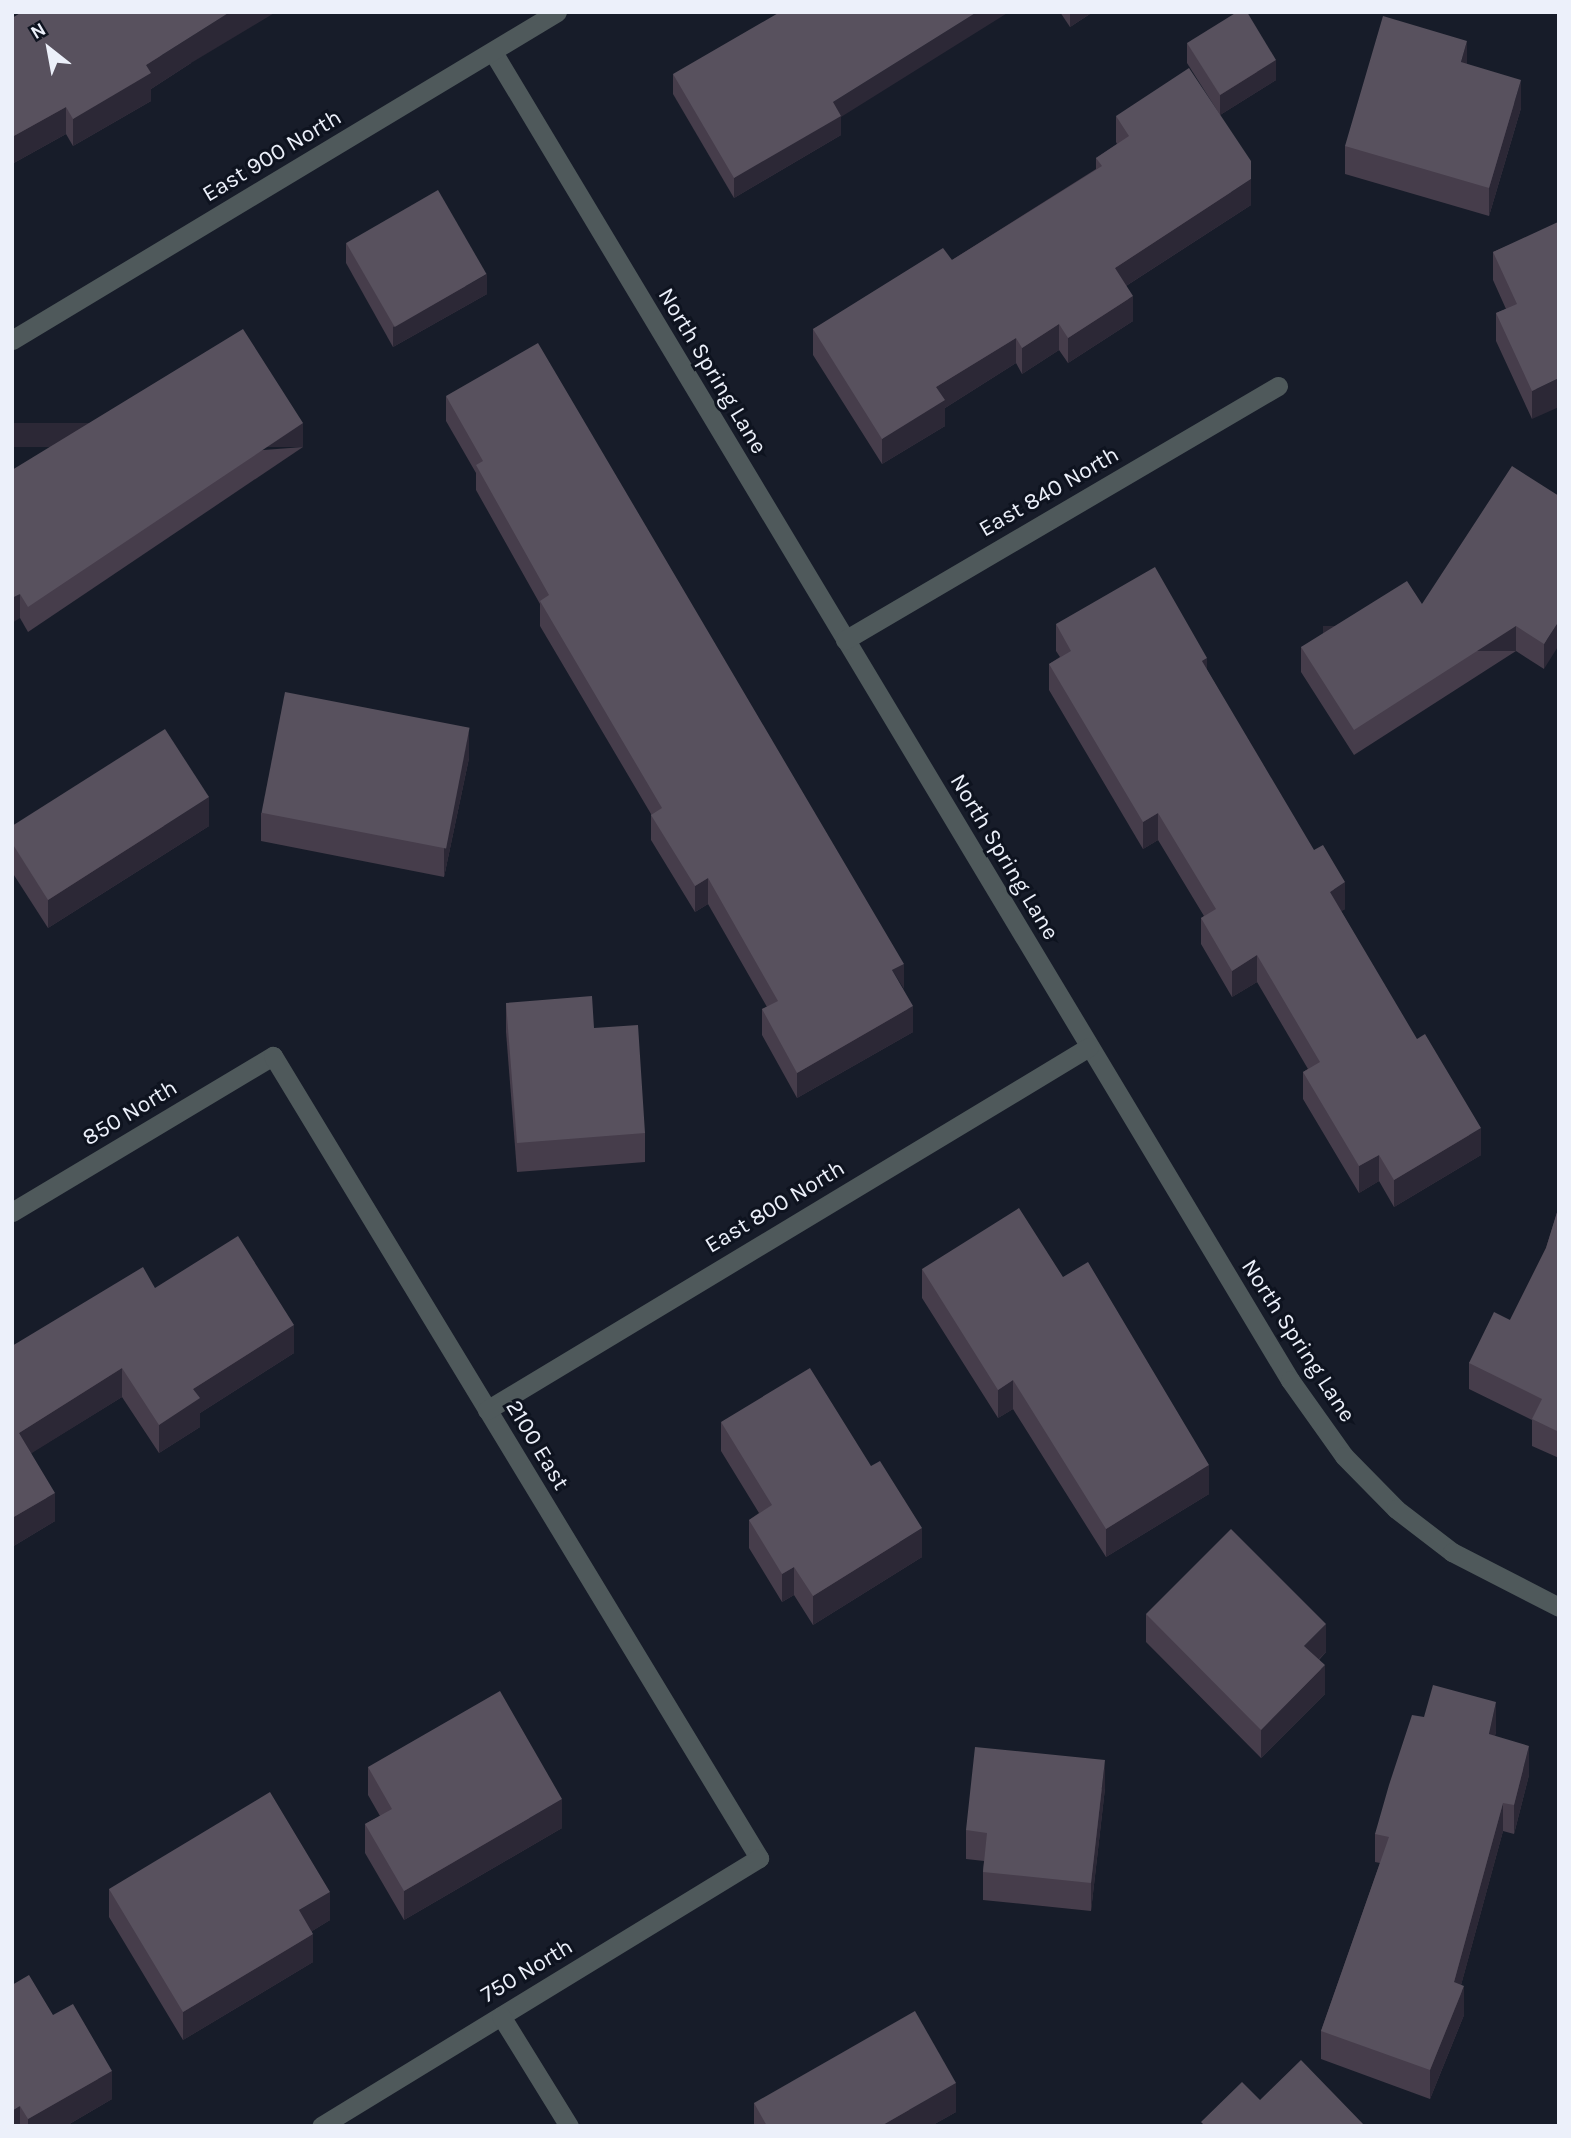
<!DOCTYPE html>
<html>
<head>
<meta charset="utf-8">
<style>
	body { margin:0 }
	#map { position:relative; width:1571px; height:2138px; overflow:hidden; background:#171c29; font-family:Karla,sans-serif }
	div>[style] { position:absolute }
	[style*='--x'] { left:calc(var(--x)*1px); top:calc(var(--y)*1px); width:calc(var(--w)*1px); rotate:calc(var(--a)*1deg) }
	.minor>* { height:19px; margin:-9.5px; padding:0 9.5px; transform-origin:9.5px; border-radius:9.5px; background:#4f595b }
	.wall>* { inset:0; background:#463d4b }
	.shaded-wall>* { inset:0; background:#2c2836; transform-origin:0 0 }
	.building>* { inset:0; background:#58515e; transform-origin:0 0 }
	span { translate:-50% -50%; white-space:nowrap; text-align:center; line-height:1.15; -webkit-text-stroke:6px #0e131f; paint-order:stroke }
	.street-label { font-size:23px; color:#ecf0fa }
	.frame { position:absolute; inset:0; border:14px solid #ecf0fa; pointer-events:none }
	.north { position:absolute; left:14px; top:14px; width:70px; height:70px; -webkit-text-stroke:5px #0e131f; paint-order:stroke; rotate:329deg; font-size:19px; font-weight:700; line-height:28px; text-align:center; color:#ecf0fa }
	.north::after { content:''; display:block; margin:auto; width:24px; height:32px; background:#ecf0fa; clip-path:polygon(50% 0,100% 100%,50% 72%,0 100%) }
</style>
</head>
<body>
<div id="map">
	<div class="minor">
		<i style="--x:493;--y:52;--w:1549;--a:59.03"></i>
		<i style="--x:1290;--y:1380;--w:93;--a:54.6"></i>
		<i style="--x:1344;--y:1456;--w:74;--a:45.5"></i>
		<i style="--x:1396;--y:1509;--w:71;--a:37.5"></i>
		<i style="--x:1452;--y:1552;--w:120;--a:27.2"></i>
		<i style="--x:12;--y:340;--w:636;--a:-31.04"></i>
		<i style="--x:845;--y:640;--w:502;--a:-30.4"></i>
		<i style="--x:12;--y:1212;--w:304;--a:-30.9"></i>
		<i style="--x:273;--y:1056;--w:938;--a:58.78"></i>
		<i style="--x:759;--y:1858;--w:513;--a:148.54"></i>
		<i style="--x:487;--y:1410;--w:703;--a:-31.09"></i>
		<i style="--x:501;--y:2016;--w:129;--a:58.3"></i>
	</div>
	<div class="wall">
		<i style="clip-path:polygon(1060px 12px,1093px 12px,1070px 27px)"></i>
		<i style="clip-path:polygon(12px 18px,191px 63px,151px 89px,151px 101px,73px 146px,66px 134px,12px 164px)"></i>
		<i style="clip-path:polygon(1187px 43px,1276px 80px,1220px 115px,1187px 63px)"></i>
		<i style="clip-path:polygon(1467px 64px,1521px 108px,1489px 216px,1345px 174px,1345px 146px)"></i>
		<i style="clip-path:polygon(673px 74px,841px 117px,841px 135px,734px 198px,673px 94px)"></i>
		<i style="clip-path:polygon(1116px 116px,1251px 205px,1126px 286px,1133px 321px,1068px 363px,1059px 350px,1022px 374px,1016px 363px,945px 408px,945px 426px,882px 464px,813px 355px,813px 329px,952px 260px,1096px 169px,1096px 158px,1117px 144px,1116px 142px)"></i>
		<i style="clip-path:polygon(1559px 224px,1532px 419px,1496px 341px,1496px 313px,1506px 309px,1493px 280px,1493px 252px)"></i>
		<i style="clip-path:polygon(346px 243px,487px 294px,393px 347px,346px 263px)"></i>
		<i style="clip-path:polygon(446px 396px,903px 989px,913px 1032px,797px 1098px,762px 1035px,762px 1009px,767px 1007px,708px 904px,695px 912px,651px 840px,651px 814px,540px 626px,540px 604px,476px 490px,476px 473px,446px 421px)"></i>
		<i style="clip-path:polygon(303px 447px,28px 632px,20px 618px,12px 470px)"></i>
		<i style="clip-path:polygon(1559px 496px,1544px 669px,1516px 651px,1354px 755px,1301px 672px,1301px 647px,1422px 604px)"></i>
		<i style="clip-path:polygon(1056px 624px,1207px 670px,1345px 909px,1341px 911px,1481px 1155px,1394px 1207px,1379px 1181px,1359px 1193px,1303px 1099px,1303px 1072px,1308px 1069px,1257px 982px,1232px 997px,1201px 944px,1201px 918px,1204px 916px,1158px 840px,1143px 849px,1049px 690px,1049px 664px,1060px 657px,1056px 651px)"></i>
		<i style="clip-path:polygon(469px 758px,444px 877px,261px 841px,261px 813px)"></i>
		<i style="clip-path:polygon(12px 826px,209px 826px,48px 928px,12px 872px)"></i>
		<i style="clip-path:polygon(506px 1003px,594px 1028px,645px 1133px,645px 1162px,517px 1172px,506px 1032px)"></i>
		<i style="clip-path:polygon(1559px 1206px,1559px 1458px,1532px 1446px,1532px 1420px,1469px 1389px,1469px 1363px,1510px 1320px,1546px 1248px)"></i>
		<i style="clip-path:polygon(922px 1269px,1063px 1277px,1209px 1494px,1106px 1557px,1013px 1409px,998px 1418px,922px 1298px)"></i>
		<i style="clip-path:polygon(155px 1288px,294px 1353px,200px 1413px,200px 1427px,159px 1453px,122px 1397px,31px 1453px,55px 1521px,12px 1547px,12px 1346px)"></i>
		<i style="clip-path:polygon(721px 1422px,922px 1557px,813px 1625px,794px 1595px,782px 1602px,749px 1548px,749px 1520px,759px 1513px,721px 1451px)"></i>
		<i style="clip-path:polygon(1146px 1614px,1326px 1652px,1319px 1660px,1325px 1694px,1261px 1758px,1146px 1642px)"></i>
		<i style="clip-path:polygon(1496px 1731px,1495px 1736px,1529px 1775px,1514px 1834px,1503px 1831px,1461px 1985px,1464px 2015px,1430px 2099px,1321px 2059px,1321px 2031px,1380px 1863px,1375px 1862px,1375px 1834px)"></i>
		<i style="clip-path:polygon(368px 1767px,562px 1828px,404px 1920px,365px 1853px,365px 1824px,380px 1816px,368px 1795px)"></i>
		<i style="clip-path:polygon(1105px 1788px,1091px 1911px,983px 1900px,983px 1872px,984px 1861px,966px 1859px,966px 1830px)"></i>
		<i style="clip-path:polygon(109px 1889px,330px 1920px,312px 1931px,313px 1962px,183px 2040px,109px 1917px)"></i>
		<i style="clip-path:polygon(53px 2015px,112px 2099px,66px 2126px,12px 2126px)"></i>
		<i style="clip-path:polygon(754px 2103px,956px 2112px,931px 2126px,754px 2126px)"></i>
	</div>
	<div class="shaded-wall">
		<i style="clip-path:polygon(230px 12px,276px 12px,191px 63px,151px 89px,151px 101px,73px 146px,73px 119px,146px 65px)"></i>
		<i style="clip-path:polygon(977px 12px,1009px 12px,841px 117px,841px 135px,734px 198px,734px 178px,833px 102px)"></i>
		<i style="clip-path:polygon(1070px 12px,1093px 12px,1070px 27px)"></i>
		<i style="clip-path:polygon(1467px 41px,1467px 69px,1461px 62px)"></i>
		<i style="clip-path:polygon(1276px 60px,1276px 80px,1220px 115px,1220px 95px)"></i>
		<i style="clip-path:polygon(1521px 80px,1521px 108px,1489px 216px,1489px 188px)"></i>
		<i style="clip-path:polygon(66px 107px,66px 134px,12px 164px,12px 137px)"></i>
		<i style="clip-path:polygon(1251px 179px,1251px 205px,1115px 293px,1115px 268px)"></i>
		<i style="clip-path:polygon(487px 274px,487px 294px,393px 347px,393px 327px)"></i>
		<i style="clip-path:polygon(1133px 296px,1133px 321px,1068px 363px,1068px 338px)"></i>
		<i style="clip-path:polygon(1059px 324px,1059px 350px,1022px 374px,1022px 348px)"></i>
		<i style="clip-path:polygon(1016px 338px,1016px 363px,945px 408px,945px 426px,882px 464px,882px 439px,936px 387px)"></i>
		<i style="clip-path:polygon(1559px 378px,1559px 407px,1532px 419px,1532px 391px)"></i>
		<i style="left:303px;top:423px;width:24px;height:331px;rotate:90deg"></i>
		<i style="clip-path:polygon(20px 594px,20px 618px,12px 623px,12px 598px)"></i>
		<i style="clip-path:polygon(1559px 621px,1559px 645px,1544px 669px,1544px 644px)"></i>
		<i style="left:1516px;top:626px;width:25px;height:193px;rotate:90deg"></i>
		<i style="clip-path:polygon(1207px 658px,1207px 685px,1202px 661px)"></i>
		<i style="clip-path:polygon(469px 729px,469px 758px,444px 877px,444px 849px)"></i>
		<i style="clip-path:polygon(209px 797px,209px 826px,48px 928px,48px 900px)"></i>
		<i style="clip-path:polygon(1158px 813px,1158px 840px,1143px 849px,1143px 822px)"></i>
		<i style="clip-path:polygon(708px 878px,708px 904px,695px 912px,695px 886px)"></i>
		<i style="clip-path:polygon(1345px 882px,1345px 909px,1330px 918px,1330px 892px)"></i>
		<i style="clip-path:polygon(1257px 955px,1257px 982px,1232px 997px,1232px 971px)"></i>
		<i style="clip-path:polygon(904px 964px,904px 989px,892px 970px)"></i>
		<i style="clip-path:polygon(913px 1006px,913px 1032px,797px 1098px,797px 1073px)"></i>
		<i style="clip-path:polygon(1481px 1128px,1481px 1155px,1394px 1207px,1394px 1180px)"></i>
		<i style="clip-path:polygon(1379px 1155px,1379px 1181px,1359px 1193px,1359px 1166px)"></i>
		<i style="clip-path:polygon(294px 1325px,294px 1353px,200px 1413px,200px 1427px,159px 1453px,159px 1425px,193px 1389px)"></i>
		<i style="clip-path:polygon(122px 1368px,122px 1397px,19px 1461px,19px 1433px)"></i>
		<i style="clip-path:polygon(1013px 1380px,1013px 1409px,998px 1418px,998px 1390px)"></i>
		<i style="clip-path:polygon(1209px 1465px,1209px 1494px,1106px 1557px,1106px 1529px)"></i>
		<i style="clip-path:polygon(55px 1493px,55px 1521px,12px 1547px,12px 1518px)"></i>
		<i style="clip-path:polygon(922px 1528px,922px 1557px,813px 1625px,813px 1596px)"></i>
		<i style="clip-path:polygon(794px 1567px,794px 1595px,782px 1602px,782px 1574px)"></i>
		<i style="clip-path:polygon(1326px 1624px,1326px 1652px,1304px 1674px,1304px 1646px)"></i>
		<i style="clip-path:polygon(1325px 1665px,1325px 1694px,1261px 1758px,1261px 1730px)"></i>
		<i style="clip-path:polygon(1496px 1702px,1496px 1731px,1489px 1763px,1489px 1734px)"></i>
		<i style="clip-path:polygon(1529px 1746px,1529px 1775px,1514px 1834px,1514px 1805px)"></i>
		<i style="clip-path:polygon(1105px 1760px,1105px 1788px,1091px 1911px,1091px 1883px)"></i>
		<i style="clip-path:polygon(562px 1799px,562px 1828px,404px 1920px,404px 1891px)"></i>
		<i style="clip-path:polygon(1503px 1803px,1503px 1831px,1454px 2011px,1454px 1982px)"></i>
		<i style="clip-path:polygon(330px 1892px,330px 1920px,299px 1939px,299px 1910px)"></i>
		<i style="clip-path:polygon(313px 1934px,313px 1962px,183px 2040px,183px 2012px)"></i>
		<i style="clip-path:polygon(1464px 1986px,1464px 2015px,1430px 2099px,1430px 2070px)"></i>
		<i style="clip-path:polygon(112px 2071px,112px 2099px,66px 2126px,28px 2126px,28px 2119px)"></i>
		<i style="clip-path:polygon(956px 2083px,956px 2112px,931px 2126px,881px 2126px)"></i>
		<i style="clip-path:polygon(20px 2106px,20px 2126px,12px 2126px,12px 2111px)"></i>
	</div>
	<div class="building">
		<i style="clip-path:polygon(22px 12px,230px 12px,146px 65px,151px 73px,73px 119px,66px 107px,12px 137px,12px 18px)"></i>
		<i style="clip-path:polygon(780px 12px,977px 12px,833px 102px,841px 116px,734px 178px,673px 74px)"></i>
		<i style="clip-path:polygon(1237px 12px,1247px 12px,1276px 60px,1220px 95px,1187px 43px)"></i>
		<i style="clip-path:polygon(1383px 16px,1467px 41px,1461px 62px,1521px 80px,1489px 188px,1345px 146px)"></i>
		<i style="clip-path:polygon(1189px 68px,1251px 161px,1251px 179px,1115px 268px,1133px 296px,1068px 338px,1059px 324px,1022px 348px,1016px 338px,936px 387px,945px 400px,882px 439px,813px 329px,943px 248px,952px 260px,1102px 166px,1096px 158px,1129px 136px,1116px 116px)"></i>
		<i style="left:438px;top:190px;width:97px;height:106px;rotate:60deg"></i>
		<i style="clip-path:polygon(1558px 222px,1559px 378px,1532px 391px,1496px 313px,1517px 304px,1493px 252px)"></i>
		<i style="clip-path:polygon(243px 329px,303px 423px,28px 607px,20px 594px,12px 598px,12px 470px)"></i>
		<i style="clip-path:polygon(538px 343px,904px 964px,892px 970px,913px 1006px,797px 1073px,762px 1009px,778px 1001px,708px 878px,695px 886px,651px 815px,662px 808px,540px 601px,549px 595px,476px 465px,483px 461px,446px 396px)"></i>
		<i style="clip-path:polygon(1512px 466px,1559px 496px,1559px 621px,1544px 644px,1516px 626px,1354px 730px,1301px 647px,1407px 581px,1422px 604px)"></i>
		<i style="clip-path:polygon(1155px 567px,1207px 658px,1202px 661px,1314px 850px,1323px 845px,1345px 882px,1330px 892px,1417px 1039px,1425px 1034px,1481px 1128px,1394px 1180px,1379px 1155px,1359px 1166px,1303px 1072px,1320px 1062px,1257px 955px,1232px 971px,1201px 918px,1216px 909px,1158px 813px,1143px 822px,1049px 664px,1071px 651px,1056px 624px)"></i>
		<i style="left:285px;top:692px;width:188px;height:123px;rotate:11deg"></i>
		<i style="clip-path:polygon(165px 729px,209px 797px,48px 900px,12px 843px,12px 826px)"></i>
		<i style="clip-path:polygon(592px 996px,594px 1028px,638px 1025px,645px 1133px,517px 1143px,506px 1003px)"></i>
		<i style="clip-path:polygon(1559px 1206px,1559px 1432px,1532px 1419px,1542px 1399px,1469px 1363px,1494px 1312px,1510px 1320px,1546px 1248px)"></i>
		<i style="clip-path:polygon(1019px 1208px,1063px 1277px,1088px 1262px,1209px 1465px,1106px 1529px,1013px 1380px,998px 1390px,922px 1269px)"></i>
		<i style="clip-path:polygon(238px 1236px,294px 1325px,193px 1389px,200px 1398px,159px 1425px,122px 1368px,19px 1433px,55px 1493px,12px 1518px,12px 1346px,143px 1267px,155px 1288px)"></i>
		<i style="clip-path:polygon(810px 1368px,871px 1466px,880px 1461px,922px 1528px,813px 1596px,794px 1567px,782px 1574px,749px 1520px,772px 1505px,721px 1422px)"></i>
		<i style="clip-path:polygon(1231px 1529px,1326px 1624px,1304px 1646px,1325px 1665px,1261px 1730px,1146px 1614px)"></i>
		<i style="clip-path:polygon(1433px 1685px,1496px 1702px,1489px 1734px,1529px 1746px,1514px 1805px,1503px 1803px,1454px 1982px,1464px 1986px,1430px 2070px,1321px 2031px,1389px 1837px,1375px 1834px,1389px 1785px,1412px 1715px,1424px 1717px)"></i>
		<i style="clip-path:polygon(500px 1691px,562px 1799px,404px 1891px,365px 1824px,392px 1809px,368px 1767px)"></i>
		<i style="clip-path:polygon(975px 1747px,1105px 1760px,1091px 1883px,983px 1872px,987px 1833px,966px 1830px)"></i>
		<i style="clip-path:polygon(270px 1792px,330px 1892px,299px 1910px,313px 1934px,183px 2012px,109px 1889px)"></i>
		<i style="clip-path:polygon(29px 1975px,53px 2015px,73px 2004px,112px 2071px,28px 2119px,20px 2106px,12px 2111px,12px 1985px)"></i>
		<i style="clip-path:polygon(915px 2011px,956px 2083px,881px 2126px,767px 2126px,754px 2103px)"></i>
		<i style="clip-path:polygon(1301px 2060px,1365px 2126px,1205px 2126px,1201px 2122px,1242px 2082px,1260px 2100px)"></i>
	</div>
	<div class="street-label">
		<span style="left:272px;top:156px;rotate:-31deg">East 900 North</span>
		<span style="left:712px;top:371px;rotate:59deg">North Spring Lane</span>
		<span style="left:1049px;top:492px;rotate:-30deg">East 840 North</span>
		<span style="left:1004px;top:857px;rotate:59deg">North Spring Lane</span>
		<span style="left:130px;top:1113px;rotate:-31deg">850 North</span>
		<span style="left:775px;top:1207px;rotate:-31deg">East 800 North</span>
		<span style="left:1298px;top:1341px;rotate:57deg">North Spring Lane</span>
		<span style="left:537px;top:1445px;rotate:59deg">2100 East</span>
		<span style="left:527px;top:1971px;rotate:-31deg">750 North</span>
	</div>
	<div class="frame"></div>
	<div class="north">N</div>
</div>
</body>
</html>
